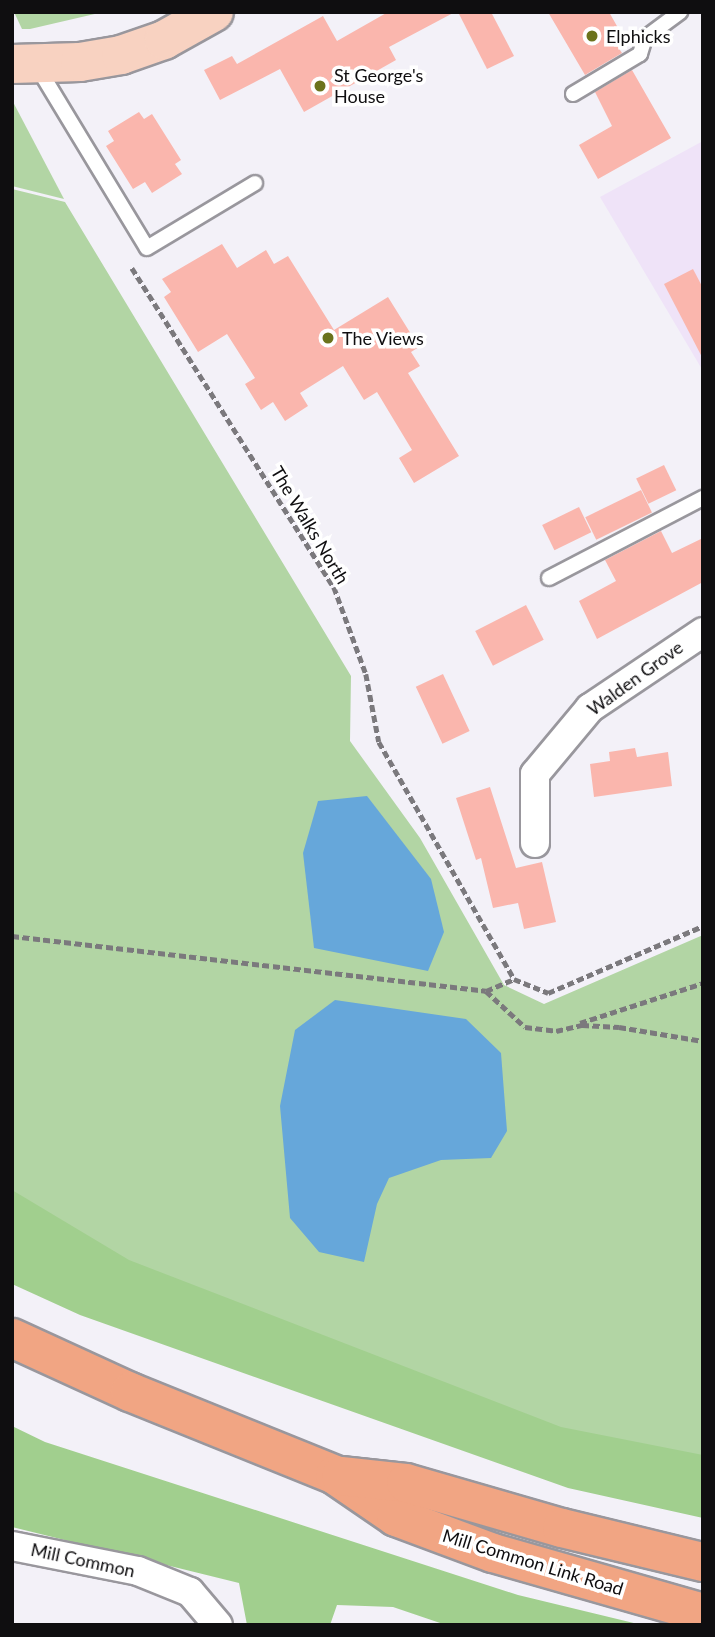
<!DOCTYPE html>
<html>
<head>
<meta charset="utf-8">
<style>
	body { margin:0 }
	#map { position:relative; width:715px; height:1637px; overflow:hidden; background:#f3f1f8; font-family:Lato,sans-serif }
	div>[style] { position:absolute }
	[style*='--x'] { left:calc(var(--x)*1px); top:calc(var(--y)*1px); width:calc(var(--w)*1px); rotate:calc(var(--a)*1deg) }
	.commercial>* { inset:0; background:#efe3f8 }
	.green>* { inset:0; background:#b2d5a4 }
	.forest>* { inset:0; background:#a1cf8e }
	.water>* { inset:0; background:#66a7da }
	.building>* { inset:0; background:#fab6ad; transform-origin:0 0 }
	.path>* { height:4.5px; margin-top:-2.25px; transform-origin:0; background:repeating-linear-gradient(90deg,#7b797d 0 7px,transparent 0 10.5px) }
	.roads { filter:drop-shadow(2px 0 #99979d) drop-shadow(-2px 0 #99979d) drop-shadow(0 2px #99979d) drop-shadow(0 -2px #99979d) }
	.lane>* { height:14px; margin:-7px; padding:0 7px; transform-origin:7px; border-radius:7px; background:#fff }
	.street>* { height:28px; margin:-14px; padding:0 14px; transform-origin:14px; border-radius:14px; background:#fff }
	.secondary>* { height:38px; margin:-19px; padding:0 19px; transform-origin:19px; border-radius:19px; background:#f8d2c1 }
	.primary>* { height:38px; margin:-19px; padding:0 19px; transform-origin:19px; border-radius:19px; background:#f1a583 }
	.dots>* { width:19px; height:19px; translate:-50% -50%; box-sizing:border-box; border:4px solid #fff; border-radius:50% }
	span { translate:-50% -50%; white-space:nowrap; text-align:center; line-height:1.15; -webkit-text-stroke:7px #fff; paint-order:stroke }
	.poi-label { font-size:18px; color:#0f0e10 }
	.left { translate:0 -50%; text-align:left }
	.street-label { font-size:18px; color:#0f0e10 }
	.frame { position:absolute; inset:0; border:14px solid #0f0e10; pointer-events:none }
</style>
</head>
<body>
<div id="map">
	<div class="commercial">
		<i style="clip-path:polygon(703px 141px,703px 371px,600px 197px)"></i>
	</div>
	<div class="green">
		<i style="clip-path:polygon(14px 12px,98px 12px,99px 13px,30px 29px,22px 29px)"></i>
		<i style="clip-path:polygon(12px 100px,64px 199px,12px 186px)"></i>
		<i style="clip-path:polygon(12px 189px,65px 202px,351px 676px,350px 741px,420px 838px,504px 985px,544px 1004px,703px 935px,703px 1506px,12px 1265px)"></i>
	</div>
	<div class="forest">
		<i style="clip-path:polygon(12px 1190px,129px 1260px,561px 1427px,703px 1455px,703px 1518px,568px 1488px,80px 1315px,12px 1284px)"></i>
		<i style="clip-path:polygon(12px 1426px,45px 1442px,518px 1595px,642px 1625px,446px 1625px,393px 1607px,337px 1605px,330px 1625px,247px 1625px,239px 1583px,12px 1527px)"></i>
	</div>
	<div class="water">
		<i style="clip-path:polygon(367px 796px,431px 879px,444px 932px,428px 971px,314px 948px,303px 853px,318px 801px)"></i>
		<i style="clip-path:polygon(335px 1000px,466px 1019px,501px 1053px,507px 1131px,491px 1158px,441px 1160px,389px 1178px,377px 1204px,364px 1262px,319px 1252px,290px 1218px,280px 1106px,295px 1030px)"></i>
	</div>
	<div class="building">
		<i style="clip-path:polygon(388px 12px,455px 12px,389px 47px,396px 60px,304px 112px,280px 69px,220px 100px,204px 70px,232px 56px,237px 64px,323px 16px,337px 41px)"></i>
		<i style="clip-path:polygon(458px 12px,491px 12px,514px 56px,487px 69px)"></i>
		<i style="clip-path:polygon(548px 12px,609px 12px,626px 42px,618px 47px,622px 53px,585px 75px)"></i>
		<i style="clip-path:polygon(632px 70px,671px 138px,598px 179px,579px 145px,612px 126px,595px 92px)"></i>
		<i style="clip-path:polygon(139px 112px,144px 119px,152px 114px,181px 160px,175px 164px,182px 174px,152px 193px,145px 182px,133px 189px,106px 146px,114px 141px,108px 131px)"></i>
		<i style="clip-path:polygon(222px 244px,237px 268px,266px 250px,274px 264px,288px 256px,334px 330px,388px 297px,419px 347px,411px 352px,420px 366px,408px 373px,459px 456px,414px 483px,399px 458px,412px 450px,377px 392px,364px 400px,343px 366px,300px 393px,308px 406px,285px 421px,273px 402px,261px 410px,245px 384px,255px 378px,227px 334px,198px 352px,164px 297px,171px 292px,162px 279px)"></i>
		<i style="clip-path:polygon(693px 269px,703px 288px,703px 359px,664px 284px)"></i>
		<i style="left:664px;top:465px;width:28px;height:31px;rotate:64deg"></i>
		<i style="left:641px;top:490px;width:25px;height:62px;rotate:64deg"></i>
		<i style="left:579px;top:507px;width:28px;height:41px;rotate:64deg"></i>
		<i style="clip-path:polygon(661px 531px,672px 553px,703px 538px,703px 582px,597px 639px,579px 601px,616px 581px,605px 560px)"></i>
		<i style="left:526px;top:605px;width:39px;height:57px;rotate:63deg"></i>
		<i style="left:443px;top:674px;width:63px;height:30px;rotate:65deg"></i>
		<i style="clip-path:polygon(635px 748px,637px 757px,668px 752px,672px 786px,594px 797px,590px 764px,610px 761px,609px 752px)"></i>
		<i style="clip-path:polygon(490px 787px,516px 868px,542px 862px,556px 922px,524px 929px,518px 903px,493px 908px,481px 858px,476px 860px,456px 798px)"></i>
	</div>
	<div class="path">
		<i style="--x:132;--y:268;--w:378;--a:57.7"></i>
		<i style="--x:334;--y:587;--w:93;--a:69.8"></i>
		<i style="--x:366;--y:674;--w:69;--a:79.2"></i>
		<i style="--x:379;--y:742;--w:273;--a:60.3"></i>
		<i style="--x:514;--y:979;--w:37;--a:22"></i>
		<i style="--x:548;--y:993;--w:169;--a:-23.4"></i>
		<i style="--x:12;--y:936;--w:477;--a:6.6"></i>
		<i style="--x:486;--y:991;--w:53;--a:42.7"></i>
		<i style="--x:525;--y:1027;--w:31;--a:7"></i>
		<i style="--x:556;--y:1031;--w:27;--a:-13"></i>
		<i style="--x:582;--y:1025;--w:37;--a:3"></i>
		<i style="--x:619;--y:1027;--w:85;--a:9.5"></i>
		<i style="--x:486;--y:991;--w:30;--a:-23"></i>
		<i style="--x:580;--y:1023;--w:129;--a:-18"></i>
	</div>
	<div class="roads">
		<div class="lane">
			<i style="--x:38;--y:68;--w:210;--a:58.8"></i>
			<i style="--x:147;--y:248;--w:126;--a:-31"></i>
			<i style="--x:573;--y:94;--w:78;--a:-30.8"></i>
			<i style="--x:640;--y:54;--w:17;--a:-73"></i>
			<i style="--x:645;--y:38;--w:44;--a:-36.6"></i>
			<i style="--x:549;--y:578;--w:174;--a:-27.5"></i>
		</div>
		<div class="street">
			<i style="--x:535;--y:843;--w:69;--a:-90"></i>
			<i style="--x:535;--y:774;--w:86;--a:-50.2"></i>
			<i style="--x:590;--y:708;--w:136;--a:-33.9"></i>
			<i style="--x:12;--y:1546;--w:128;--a:11.2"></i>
			<i style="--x:138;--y:1571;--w:56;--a:22"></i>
			<i style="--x:190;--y:1592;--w:43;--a:49.7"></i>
		</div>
		<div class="secondary">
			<i style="--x:12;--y:64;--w:68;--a:-1.7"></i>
			<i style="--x:80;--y:62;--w:42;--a:-9.7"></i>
			<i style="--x:121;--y:55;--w:46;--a:-19.2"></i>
			<i style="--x:164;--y:40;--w:57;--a:-29.2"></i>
		</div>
		<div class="primary">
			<i style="--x:12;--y:1338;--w:130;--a:24.6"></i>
			<i style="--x:130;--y:1392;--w:221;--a:22"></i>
			<i style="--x:335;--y:1475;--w:74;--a:34.5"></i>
			<i style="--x:396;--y:1517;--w:103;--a:20.4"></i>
			<i style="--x:493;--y:1553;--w:218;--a:15.9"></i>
			<i style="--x:341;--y:1476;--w:65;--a:6.1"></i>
			<i style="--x:406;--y:1483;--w:162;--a:16.1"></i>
			<i style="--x:562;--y:1528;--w:145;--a:13.6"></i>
		</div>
	</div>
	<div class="dots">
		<i style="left:592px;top:36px;background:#6b731c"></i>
		<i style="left:320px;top:86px;background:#6b731c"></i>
		<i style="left:328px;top:338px;background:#6b731c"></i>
	</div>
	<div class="poi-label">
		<span class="left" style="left:606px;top:36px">Elphicks</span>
		<span class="left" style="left:334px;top:86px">St George's<br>House</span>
		<span class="left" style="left:342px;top:338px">The Views</span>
	</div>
	<div class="street-label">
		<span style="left:310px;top:525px;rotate:59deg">The Walks North</span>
		<span style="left:635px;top:678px;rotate:-36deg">Walden Grove</span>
		<span style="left:83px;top:1560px;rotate:12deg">Mill Common</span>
		<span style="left:533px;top:1562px;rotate:17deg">Mill Common Link Road</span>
	</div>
	<div class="frame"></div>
</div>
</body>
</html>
